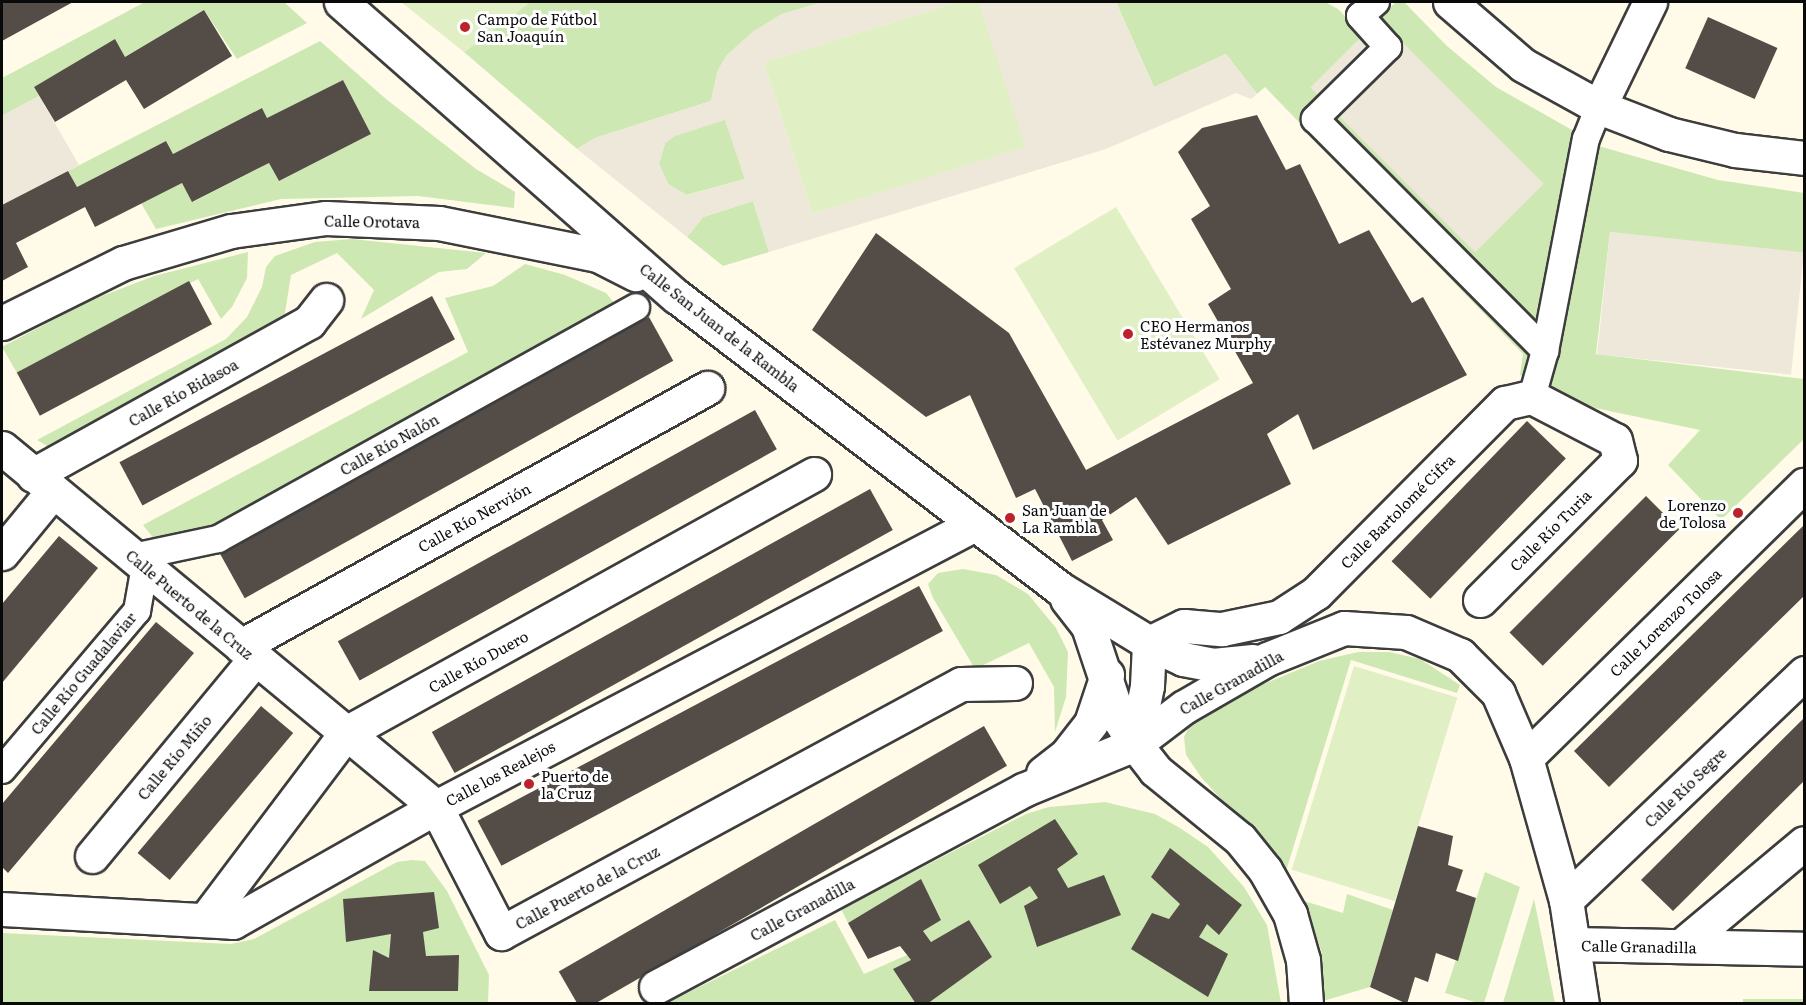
<!DOCTYPE html>
<html>
<head>
<meta charset="utf-8">
<style>
	body { margin:0 }
	#map { position:relative; width:1806px; height:1005px; overflow:hidden; background:#fffbe8; font-family:Literata,serif }
	div>[style] { position:absolute }
	[style*='--x'] { left:calc(var(--x)*1px); top:calc(var(--y)*1px); width:calc(var(--w)*1px); rotate:calc(var(--a)*1deg) }
	.green>* { inset:0; background:#cee8b3; transform-origin:0 0 }
	.pitch>* { inset:0; background:#e0efc4; transform-origin:0 0 }
	.plaza>* { inset:0; background:#ede8d9; transform-origin:0 0 }
	.building>* { inset:0; background:#534c47; transform-origin:0 0 }
	.roads { filter:drop-shadow(2px 0 #3d3d3d) drop-shadow(-2px 0 #3d3d3d) drop-shadow(0 2px #3d3d3d) drop-shadow(0 -2px #3d3d3d) }
	.pedestrian>* { height:26px; margin:-13px; padding:0 13px; transform-origin:13px; border-radius:13px; background:#fff }
	.minor>* { height:33px; margin:-16.5px; padding:0 16.5px; transform-origin:16.5px; border-radius:16.5px; background:#fff }
	.dots>* { width:16px; height:16px; translate:-50% -50%; box-sizing:border-box; border:3px solid #fff; border-radius:50% }
	span { translate:-50% -50%; white-space:nowrap; text-align:center; line-height:1.15; -webkit-text-stroke:6px #fff; paint-order:stroke }
	.poi-label { font-size:15px; color:#0a0a0a }
	.left { translate:0 -50%; text-align:left }
	.right { translate:-100% -50%; text-align:right }
	.street-label { font-size:15px; color:#0a0a0a }
	.frame { position:absolute; inset:0; border:3px solid #0a0a0a; pointer-events:none }
</style>
</head>
<body>
<div id="map">
	<div class="green">
		<i style="clip-path:polygon(145px 2px,284px 2px,307px 23px,237px 59px,204px 10px,125px 57px,115px 40px,34px 87px,39px 96px,2px 116px,2px 78px)"></i>
		<i style="clip-path:polygon(530px 2px,823px 2px,782px 14px,754px 31px,727px 55px,718px 70px,711px 101px,595px 138px,577px 149px,464px 52px)"></i>
		<i style="clip-path:polygon(1116px 2px,1325px 2px,1338px 9px,1363px 35px,1310px 88px,1396px 2px,1404px 2px,1447px 46px,1496px 87px,1602px 147px,1718px 180px,1804px 193px,1804px 254px,1610px 232px,1596px 354px,1804px 379px,1804px 439px,1721px 520px,1668px 465px,1700px 430px,1595px 408px,1520px 375px,1523px 354px,1265px 87px,1257px 94px,1226px 54px,1154px 87px)"></i>
		<i style="clip-path:polygon(320px 41px,386px 99px,476px 169px,515px 192px,514px 208px,418px 196px,281px 199px,156px 229px,141px 203px,182px 183px,193px 202px,269px 163px,279px 181px,371px 134px,343px 80px,267px 118px,262px 108px,173px 154px,166px 141px,77px 187px,68px 171px)"></i>
		<i style="clip-path:polygon(725px 119px,745px 179px,686px 195px,668px 184px,659px 164px,665px 143px,674px 136px)"></i>
		<i style="clip-path:polygon(753px 201px,769px 252px,723px 266px,687px 237px,703px 217px)"></i>
		<i style="clip-path:polygon(352px 239px,486px 253px,467px 269px,439px 272px,361px 319px,374px 290px,337px 253px,291px 275px,284px 319px,52px 449px,37px 440px,226px 339px,247px 317px,262px 287px,266px 267px,275px 256px,315px 242px)"></i>
		<i style="clip-path:polygon(248px 252px,247px 278px,232px 307px,221px 319px,198px 279px,17px 373px,2px 347px,89px 301px,154px 276px)"></i>
		<i style="clip-path:polygon(525px 264px,565px 275px,606px 293px,620px 310px,215px 533px,155px 540px,143px 525px,468px 352px,445px 298px,493px 286px)"></i>
		<i style="clip-path:polygon(963px 569px,996px 575px,1028px 594px,1056px 628px,1068px 652px,1066px 697px,1055px 732px,1054px 687px,1029px 643px,975px 669px,933px 598px,928px 584px,938px 573px)"></i>
		<i style="clip-path:polygon(1358px 652px,1389px 652px,1420px 659px,1460px 685px,1457px 693px,1351px 660px,1286px 871px,1201px 777px,1186px 755px,1184px 737px,1192px 721px,1206px 708px,1319px 661px)"></i>
		<i style="clip-path:polygon(1105px 802px,1155px 814px,1180px 828px,1208px 847px,1244px 887px,1267px 925px,1281px 1003px,665px 1004px,835px 920px,864px 974px,907px 955px,911px 960px,894px 969px,929px 1002px,992px 957px,969px 920px,931px 942px,923px 931px,941px 919px,921px 880px,848px 923px,841px 909px,1026px 814px,1049px 807px)"></i>
		<i style="clip-path:polygon(412px 860px,425px 861px,447px 891px,489px 975px,488px 1003px,2px 1003px,2px 933px,231px 944px,254px 939px,397px 862px)"></i>
		<i style="clip-path:polygon(1485px 872px,1520px 887px,1484px 1003px,1478px 1003px,1445px 993px)"></i>
		<i style="clip-path:polygon(1347px 894px,1393px 910px,1370px 987px,1323px 1001px,1322px 953px,1304px 901px,1343px 913px)"></i>
		<i style="clip-path:polygon(1534px 899px,1555px 1003px,1503px 1003px)"></i>
		<i style="left:1743px;top:999px;width:61px;height:6px"></i>
	</div>
	<div class="pitch">
		<i style="clip-path:polygon(401px 2px,530px 2px,464px 52px)"></i>
		<i style="clip-path:polygon(958px 2px,979px 2px,1026px 147px,812px 214px,764px 62px)"></i>
		<i style="left:1116px;top:207px;width:201px;height:119px;rotate:59deg"></i>
		<i style="left:1354px;top:666px;width:108px;height:213px;rotate:17deg"></i>
	</div>
	<div class="plaza">
		<i style="clip-path:polygon(evenodd,823px 2px,958px 2px,764px 62px,812px 214px,1025px 147px,979px 2px,1116px 2px,1154px 87px,1226px 54px,1257px 94px,1251px 99px,1236px 93px,1106px 149px,769px 252px,753px 201px,703px 217px,687px 237px,577px 149px,595px 138px,711px 101px,718px 70px,727px 55px,754px 31px,782px 14px,823px 2px,725px 120px,745px 179px,687px 195px,668px 184px,659px 164px,665px 143px,675px 136px,725px 120px)"></i>
		<i style="left:1379px;top:19px;width:233px;height:97px;rotate:45deg"></i>
		<i style="clip-path:polygon(39px 96px,79px 165px,2px 205px,2px 116px)"></i>
		<i style="left:1610px;top:232px;width:195px;height:123px;rotate:6deg"></i>
	</div>
	<div class="building">
		<i style="clip-path:polygon(2px 2px,73px 2px,2px 41px)"></i>
		<i style="clip-path:polygon(204px 10px,232px 56px,144px 109px,126px 80px,55px 122px,34px 87px,115px 39px,125px 57px)"></i>
		<i style="left:1708px;top:17px;width:76px;height:56px;rotate:24deg"></i>
		<i style="clip-path:polygon(343px 80px,371px 134px,279px 181px,269px 163px,192px 202px,182px 183px,95px 227px,85px 207px,16px 243px,28px 267px,2px 281px,2px 205px,68px 171px,77px 187px,166px 141px,173px 154px,262px 108px,267px 118px)"></i>
		<i style="clip-path:polygon(1257px 115px,1286px 170px,1300px 164px,1339px 244px,1369px 230px,1412px 303px,1423px 297px,1467px 375px,1313px 450px,1298px 414px,1267px 434px,1291px 484px,1168px 545px,1136px 497px,1102px 520px,1113px 540px,1072px 561px,1035px 489px,1016px 498px,970px 395px,926px 417px,812px 330px,876px 233px,1009px 333px,1086px 470px,1253px 383px,1208px 304px,1231px 289px,1191px 219px,1210px 206px,1178px 152px,1202px 128px)"></i>
		<i style="left:189px;top:281px;width:49px;height:195px;rotate:62deg"></i>
		<i style="left:432px;top:296px;width:49px;height:354px;rotate:62deg"></i>
		<i style="left:649px;top:317px;width:50px;height:490px;rotate:61deg"></i>
		<i style="left:755px;top:410px;width:45px;height:477px;rotate:61deg"></i>
		<i style="left:1527px;top:421px;width:54px;height:195px;rotate:44deg"></i>
		<i style="left:870px;top:489px;width:47px;height:501px;rotate:61deg"></i>
		<i style="left:1646px;top:496px;width:47px;height:193px;rotate:45deg"></i>
		<i style="clip-path:polygon(1804px 525px,1804px 596px,1609px 787px,1574px 751px)"></i>
		<i style="clip-path:polygon(59px 536px,98px 568px,2px 683px,2px 604px)"></i>
		<i style="left:919px;top:586px;width:51px;height:500px;rotate:62deg"></i>
		<i style="clip-path:polygon(156px 622px,194px 653px,8px 873px,2px 867px,2px 804px)"></i>
		<i style="left:261px;top:706px;width:42px;height:192px;rotate:40deg"></i>
		<i style="clip-path:polygon(1804px 718px,1804px 781px,1673px 911px,1641px 880px)"></i>
		<i style="left:984px;top:726px;width:46px;height:491px;rotate:60deg"></i>
		<i style="clip-path:polygon(1055px 819px,1078px 854px,1057px 869px,1068px 888px,1104px 875px,1121px 915px,1037px 947px,1024px 906px,1038px 898px,1030px 886px,1000px 904px,978px 865px)"></i>
		<i style="clip-path:polygon(1418px 826px,1453px 836px,1448px 865px,1463px 870px,1456px 891px,1476px 898px,1458px 961px,1436px 953px,1428px 982px,1415px 977px,1407px 1004px,1370px 987px)"></i>
		<i style="clip-path:polygon(1170px 848px,1242px 905px,1219px 935px,1207px 924px,1199px 937px,1228px 954px,1208px 997px,1131px 949px,1152px 913px,1169px 919px,1180px 904px,1151px 877px)"></i>
		<i style="clip-path:polygon(921px 879px,941px 920px,923px 931px,931px 942px,969px 920px,992px 957px,927px 1004px,916px 1004px,893px 969px,911px 960px,900px 946px,868px 959px,848px 923px)"></i>
		<i style="clip-path:polygon(434px 892px,439px 928px,423px 932px,426px 956px,459px 955px,458px 991px,369px 991px,373px 950px,389px 958px,391px 934px,346px 942px,343px 899px)"></i>
	</div>
	<div class="roads">
		<div class="pedestrian">
			<i style="--x:1376;--y:2;--w:21;--a:139"></i>
			<i style="--x:1360;--y:16;--w:42;--a:47.9"></i>
			<i style="--x:1388;--y:47;--w:103;--a:135.4"></i>
			<i style="--x:1315;--y:119;--w:327;--a:45.2"></i>
			<i style="--x:1532;--y:397;--w:48;--a:-74.2"></i>
			<i style="--x:1545;--y:351;--w:216;--a:-79.1"></i>
			<i style="--x:1586;--y:139;--w:35;--a:-68"></i>
			<i style="--x:133;--y:557;--w:87;--a:-12"></i>
			<i style="--x:218;--y:539;--w:478;--a:-29"></i>
			<i style="--x:2;--y:770;--w:209;--a:-49.7"></i>
			<i style="--x:137;--y:611;--w:46;--a:-79.9"></i>
		</div>
		<div class="minor">
			<i style="--x:341;--y:2;--w:446;--a:41.3"></i>
			<i style="--x:676;--y:296;--w:482;--a:37.3"></i>
			<i style="--x:1059;--y:588;--w:105;--a:31.4"></i>
			<i style="--x:1149;--y:643;--w:38;--a:25"></i>
			<i style="--x:1183;--y:659;--w:31;--a:11"></i>
			<i style="--x:1213;--y:665;--w:40;--a:-5.7"></i>
			<i style="--x:1450;--y:2;--w:96;--a:40.8"></i>
			<i style="--x:1523;--y:65;--w:87;--a:28.9"></i>
			<i style="--x:1599;--y:107;--w:75;--a:21.1"></i>
			<i style="--x:1669;--y:134;--w:68;--a:13.6"></i>
			<i style="--x:1735;--y:150;--w:69;--a:6.6"></i>
			<i style="--x:1599;--y:107;--w:117;--a:-64.1"></i>
			<i style="--x:2;--y:323;--w:135;--a:-26.4"></i>
			<i style="--x:123;--y:263;--w:113;--a:-16.5"></i>
			<i style="--x:231;--y:231;--w:96;--a:-7.8"></i>
			<i style="--x:326;--y:218;--w:113;--a:2.5"></i>
			<i style="--x:439;--y:223;--w:162;--a:11.4"></i>
			<i style="--x:598;--y:255;--w:42;--a:27.2"></i>
			<i style="--x:2;--y:448;--w:563;--a:39.6"></i>
			<i style="--x:436;--y:807;--w:142;--a:62.7"></i>
			<i style="--x:501;--y:933;--w:523;--a:-28.43"></i>
			<i style="--x:961;--y:684;--w:54;--a:-1.1"></i>
			<i style="--x:33;--y:475;--w:316;--a:-29"></i>
			<i style="--x:309;--y:322;--w:28;--a:-52"></i>
			<i style="--x:2;--y:553;--w:80;--a:-50.6"></i>
			<i style="--x:1067;--y:599;--w:34;--a:52"></i>
			<i style="--x:1088;--y:626;--w:98;--a:71.6"></i>
			<i style="--x:1119;--y:719;--w:30;--a:57"></i>
			<i style="--x:1135;--y:744;--w:33;--a:52"></i>
			<i style="--x:1155;--y:770;--w:109;--a:39.1"></i>
			<i style="--x:1240;--y:839;--w:40;--a:51"></i>
			<i style="--x:1265;--y:870;--w:51;--a:60.4"></i>
			<i style="--x:1290;--y:914;--w:48;--a:74.2"></i>
			<i style="--x:1303;--y:960;--w:44;--a:86.1"></i>
			<i style="--x:241;--y:646;--w:533;--a:-28.97"></i>
			<i style="--x:1135;--y:744;--w:59;--a:-78.3"></i>
			<i style="--x:1147;--y:686;--w:43;--a:-87.3"></i>
			<i style="--x:1149;--y:643;--w:39;--a:-26"></i>
			<i style="--x:1184;--y:626;--w:38;--a:5"></i>
			<i style="--x:1222;--y:629;--w:58;--a:-11.9"></i>
			<i style="--x:1279;--y:617;--w:44;--a:-33"></i>
			<i style="--x:1316;--y:593;--w:268;--a:-45.2"></i>
			<i style="--x:1505;--y:403;--w:28;--a:-13"></i>
			<i style="--x:1532;--y:397;--w:93;--a:27.4"></i>
			<i style="--x:1615;--y:440;--w:21;--a:76"></i>
			<i style="--x:1620;--y:460;--w:198;--a:135"></i>
			<i style="--x:1526;--y:758;--w:390;--a:-44.5"></i>
			<i style="--x:1043;--y:773;--w:31;--a:-38"></i>
			<i style="--x:1067;--y:754;--w:39;--a:-52"></i>
			<i style="--x:1091;--y:723;--w:51;--a:-71.6"></i>
			<i style="--x:92;--y:856;--w:257;--a:-50.4"></i>
			<i style="--x:1566;--y:900;--w:329;--a:-43.6"></i>
			<i style="--x:2;--y:909;--w:231;--a:3.2"></i>
			<i style="--x:233;--y:922;--w:233;--a:-29.5"></i>
			<i style="--x:436;--y:807;--w:609;--a:-27.7"></i>
			<i style="--x:205;--y:920;--w:234;--a:-53"></i>
			<i style="--x:346;--y:733;--w:535;--a:-28.96"></i>
			<i style="--x:1573;--y:944;--w:231;--a:1.2"></i>
			<i style="--x:1681;--y:946;--w:160;--a:-39.9"></i>
			<i style="--x:656;--y:987;--w:417;--a:-28.2"></i>
			<i style="--x:1023;--y:790;--w:121;--a:-22.3"></i>
			<i style="--x:1135;--y:744;--w:61;--a:-37.1"></i>
			<i style="--x:1184;--y:707;--w:96;--a:-30"></i>
			<i style="--x:1267;--y:659;--w:83;--a:-21.9"></i>
			<i style="--x:1344;--y:628;--w:62;--a:3.7"></i>
			<i style="--x:1406;--y:632;--w:59;--a:23.1"></i>
			<i style="--x:1460;--y:655;--w:54;--a:45"></i>
			<i style="--x:1498;--y:693;--w:71;--a:66.7"></i>
			<i style="--x:1526;--y:758;--w:148;--a:74.3"></i>
			<i style="--x:1566;--y:900;--w:105;--a:81.3"></i>
		</div>
	</div>
	<div class="dots">
		<i style="left:465px;top:27px;background:#b92329"></i>
		<i style="left:1128px;top:334px;background:#b92329"></i>
		<i style="left:1738px;top:513px;background:#b92329"></i>
		<i style="left:1010px;top:518px;background:#b92329"></i>
		<i style="left:529px;top:784px;background:#b92329"></i>
	</div>
	<div class="poi-label">
		<span class="left" style="left:477px;top:27px">Campo de Fútbol<br>San Joaquín</span>
		<span class="left" style="left:1140px;top:334px">CEO Hermanos<br>Estévanez Murphy</span>
		<span class="right" style="left:1726px;top:513px">Lorenzo<br>de Tolosa</span>
		<span class="left" style="left:1022px;top:518px">San Juan de<br>La Rambla</span>
		<span class="left" style="left:541px;top:784px">Puerto de<br>la Cruz</span>
	</div>
	<div class="street-label">
		<span style="left:372px;top:221px;rotate:1deg">Calle Orotava</span>
		<span style="left:720px;top:327px;rotate:38deg">Calle San Juan de la Rambla</span>
		<span style="left:183px;top:392px;rotate:-29deg">Calle Río Bidasoa</span>
		<span style="left:389px;top:444px;rotate:-29deg">Calle Río Nalón</span>
		<span style="left:1397px;top:511px;rotate:-45deg">Calle Bartolomé Cifra</span>
		<span style="left:474px;top:517px;rotate:-29deg">Calle Río Nervión</span>
		<span style="left:1550px;top:530px;rotate:-45deg">Calle Río Turia</span>
		<span style="left:190px;top:604px;rotate:40deg">Calle Puerto de la Cruz</span>
		<span style="left:1665px;top:622px;rotate:-44deg">Calle Lorenzo Tolosa</span>
		<span style="left:478px;top:661px;rotate:-29deg">Calle Río Duero</span>
		<span style="left:83px;top:673px;rotate:-50deg">Calle Río Guadalaviar</span>
		<span style="left:1231px;top:682px;rotate:-29deg">Calle Granadilla</span>
		<span style="left:174px;top:757px;rotate:-50deg">Calle Río Miño</span>
		<span style="left:500px;top:773px;rotate:-28deg">Calle los Realejos</span>
		<span style="left:1685px;top:787px;rotate:-44deg">Calle Río Segre</span>
		<span style="left:587px;top:887px;rotate:-28deg">Calle Puerto de la Cruz</span>
		<span style="left:802px;top:909px;rotate:-28deg">Calle Granadilla</span>
		<span style="left:1639px;top:946px;rotate:1deg">Calle Granadilla</span>
	</div>
	<div class="frame"></div>
</div>
</body>
</html>
